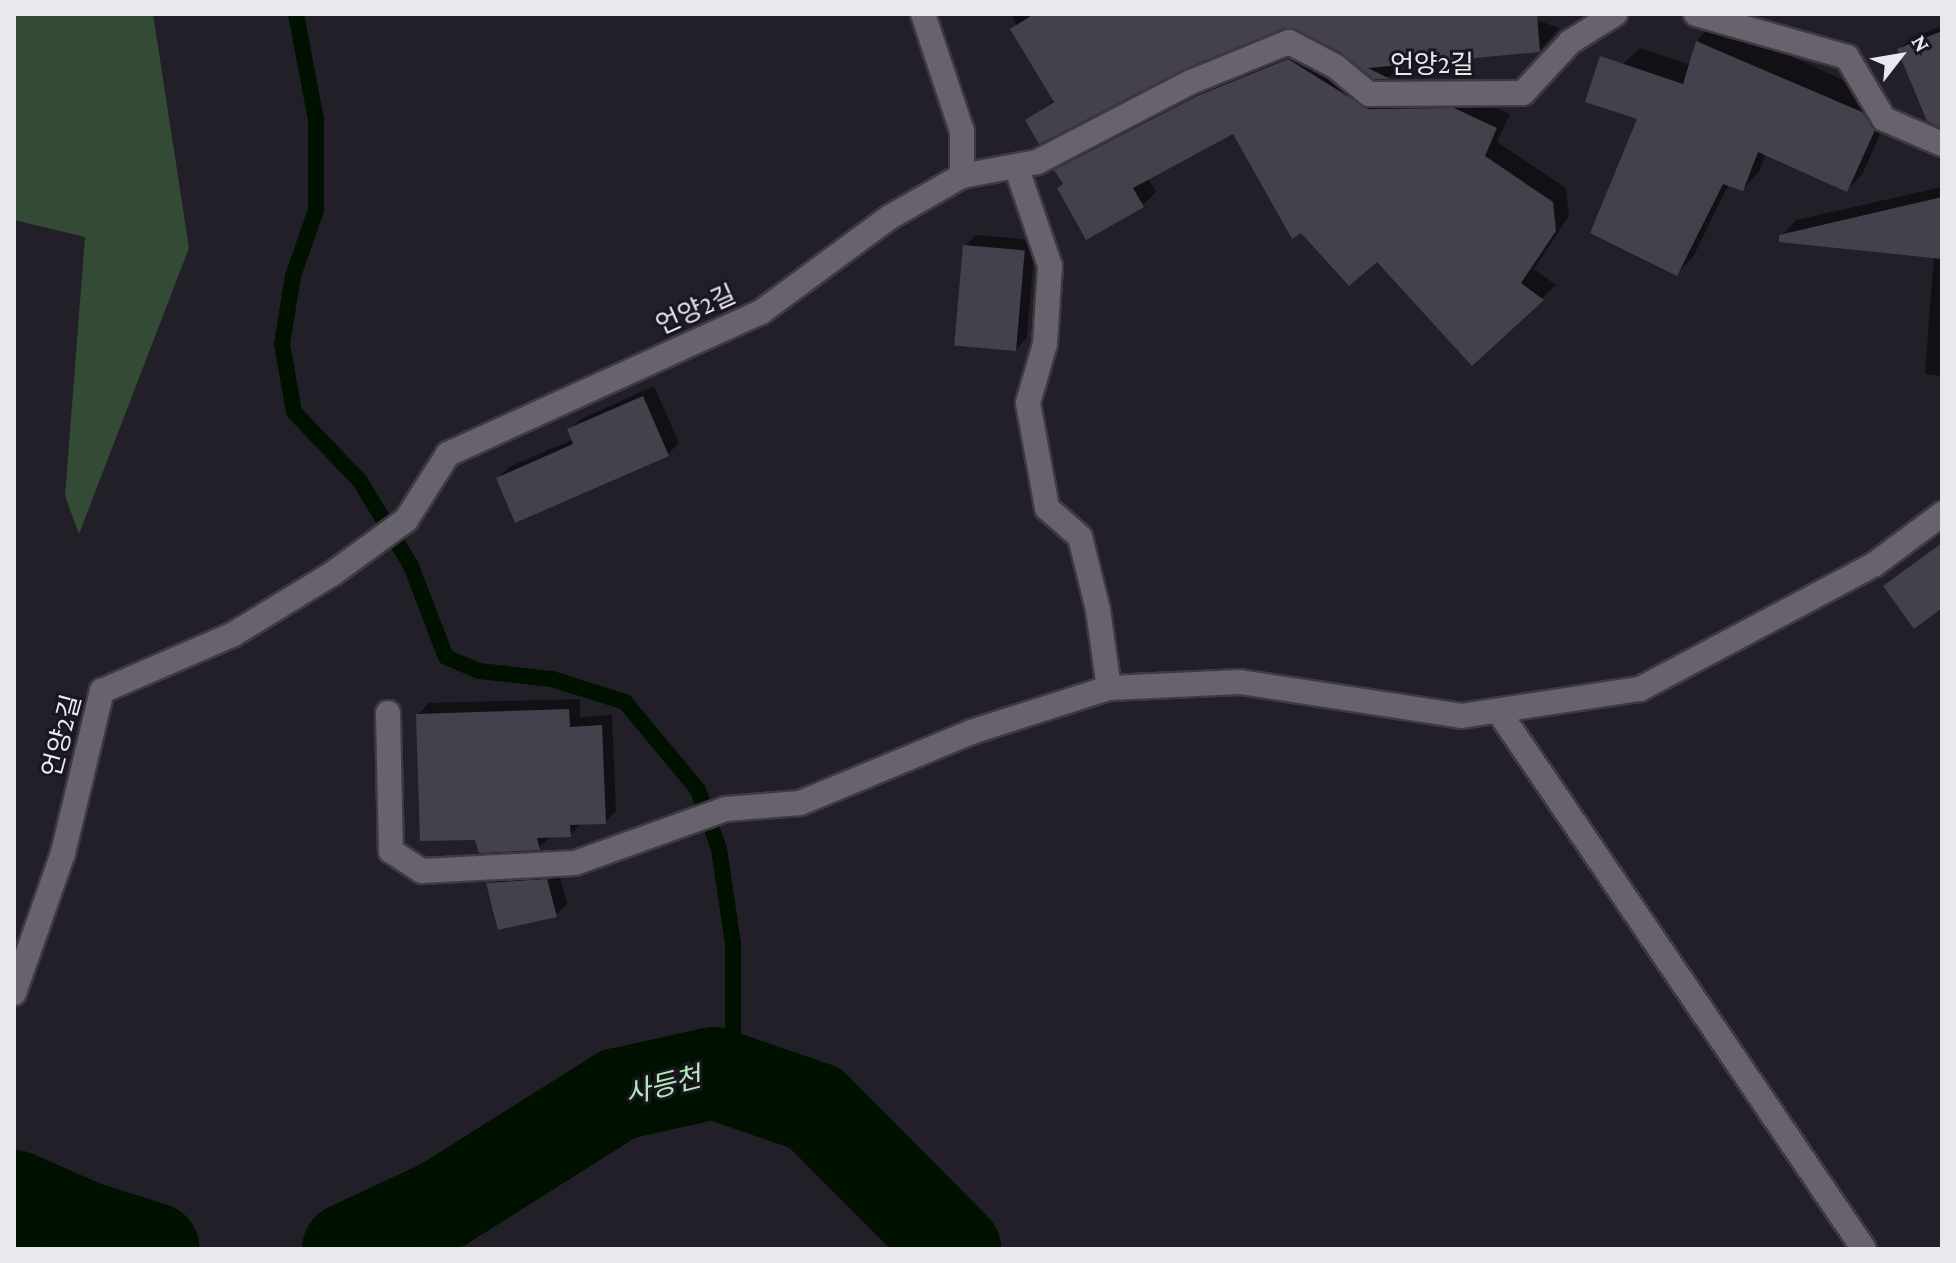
<!DOCTYPE html>
<html>
<head>
<meta charset="utf-8">
<style>
	body { margin:0 }
	#map { position:relative; width:1956px; height:1263px; overflow:hidden; background:#231f29; font-family:"Crimson Pro","Noto Sans KR",serif }
	div>[style] { position:absolute }
	[style*='--x'] { left:calc(var(--x)*1px); top:calc(var(--y)*1px); width:calc(var(--w)*1px); rotate:calc(var(--a)*1deg) }
	.green>* { inset:0; background:#334a35 }
	.shadow>* { inset:0; background:#0007 }
	.stream>* { height:16px; margin:-8px; padding:0 8px; transform-origin:8px; border-radius:8px; background:#010 }
	.river>* { height:92px; margin:-46px; padding:0 46px; transform-origin:46px; border-radius:46px; background:#010 }
	.building>* { inset:0; background:#45414c; transform-origin:0 0 }
	.roads { filter:drop-shadow(2px 0 #3d3a42) drop-shadow(-2px 0 #3d3a42) drop-shadow(0 2px #3d3a42) drop-shadow(0 -2px #3d3a42) }
	.minor>* { height:24px; margin:-12px; padding:0 12px; transform-origin:12px; border-radius:12px; background:#67626e }
	span { translate:-50% -50%; white-space:nowrap; text-align:center; line-height:1.15; -webkit-text-stroke:6px #1a161f; paint-order:stroke }
	.street-label { font-size:26px; color:#eae8ef }
	.water-label { font-size:28px; color:#b3e9b9; font-style:italic }
	.frame { position:absolute; inset:0; border:16px solid #eae8ef; pointer-events:none }
	.north { position:absolute; left:1860px; top:16px; width:80px; height:80px; -webkit-text-stroke:6px #1a161f; paint-order:stroke; rotate:59deg; font-size:22px; font-weight:700; line-height:32px; text-align:center; color:#eae8ef }
	.north::after { content:''; display:block; margin:auto; width:28px; height:36px; background:#eae8ef; clip-path:polygon(50% 0,100% 100%,50% 72%,0 100%) }
</style>
</head>
<body>
<div id="map">
	<div class="green">
		<i style="clip-path:polygon(14px 14px,153px 14px,189px 248px,79px 534px,65px 496px,85px 237px,14px 220px)"></i>
	</div>
	<div class="shadow">
		<i style="clip-path:polygon(1011px 14px,1518px 14px,1560px 28px,1539px 51px,1392px 64px,1399px 67px,1390px 77px,1375px 77px,1343px 51px,1296px 27px,1284px 26px,1027px 121px,1055px 99px)"></i>
		<i style="clip-path:polygon(1758px 14px,1803px 14px,1766px 16px)"></i>
		<i style="clip-path:polygon(1715px 22px,1879px 96px,1890px 112px,1863px 173px,1847px 190px,1766px 153px,1759px 172px,1743px 189px,1729px 184px,1693px 257px,1676px 274px,1640px 118px,1630px 115px,1623px 64px,1640px 48px,1691px 65px,1699px 38px)"></i>
		<i style="clip-path:polygon(1942px 26px,1942px 125px,1900px 49px,1911px 38px)"></i>
		<i style="clip-path:polygon(1303px 46px,1382px 96px,1469px 96px,1510px 114px,1497px 142px,1566px 188px,1569px 216px,1534px 269px,1556px 285px,1472px 364px,1377px 259px,1234px 131px,1148px 178px,1156px 192px,1142px 206px,1065px 183px,1057px 170px,1071px 157px,1213px 82px)"></i>
		<i style="clip-path:polygon(1942px 187px,1942px 376px,1925px 374px,1934px 254px,1781px 236px,1796px 220px)"></i>
		<i style="clip-path:polygon(976px 235px,1035px 240px,1027px 338px,1016px 349px,965px 246px)"></i>
		<i style="clip-path:polygon(654px 386px,679px 443px,668px 454px,498px 478px,509px 467px,574px 439px,570px 429px,581px 419px)"></i>
		<i style="clip-path:polygon(580px 699px,580px 717px,612px 715px,616px 811px,605px 822px,582px 823px,570px 835px,550px 837px,539px 848px,418px 714px,429px 703px)"></i>
		<i style="clip-path:polygon(558px 869px,567px 904px,556px 915px,489px 883px,499px 872px)"></i>
	</div>
	<div class="stream">
		<i style="--x:296;--y:14;--w:108;--a:79.3"></i>
		<i style="--x:316;--y:120;--w:90;--a:90"></i>
		<i style="--x:316;--y:210;--w:70;--a:109.2"></i>
		<i style="--x:293;--y:276;--w:69;--a:99.2"></i>
		<i style="--x:282;--y:344;--w:69;--a:80"></i>
		<i style="--x:294;--y:412;--w:95;--a:46.3"></i>
		<i style="--x:360;--y:481;--w:99;--a:59"></i>
		<i style="--x:411;--y:566;--w:97;--a:69"></i>
		<i style="--x:446;--y:657;--w:36;--a:23"></i>
		<i style="--x:479;--y:671;--w:73;--a:6.3"></i>
		<i style="--x:552;--y:679;--w:77;--a:17.5"></i>
		<i style="--x:625;--y:702;--w:114;--a:50.3"></i>
		<i style="--x:698;--y:790;--w:63;--a:70.4"></i>
		<i style="--x:719;--y:849;--w:96;--a:81.6"></i>
		<i style="--x:733;--y:944;--w:136;--a:90"></i>
	</div>
	<div class="river">
		<i style="--x:14;--y:1196;--w:77;--a:23.6"></i>
		<i style="--x:85;--y:1227;--w:72;--a:17.7"></i>
		<i style="--x:348;--y:1249;--w:106;--a:-25.1"></i>
		<i style="--x:444;--y:1204;--w:207;--a:-32.2"></i>
		<i style="--x:619;--y:1094;--w:97;--a:-12.5"></i>
		<i style="--x:714;--y:1073;--w:107;--a:19.1"></i>
		<i style="--x:815;--y:1108;--w:199;--a:45.2"></i>
	</div>
	<div class="building">
		<i style="clip-path:polygon(1034px 14px,1537px 14px,1540px 52px,1368px 68px,1390px 79px,1374px 79px,1342px 53px,1296px 29px,1284px 28px,1184px 69px,1039px 144px,1025px 120px,1054px 102px,1010px 29px)"></i>
		<i style="clip-path:polygon(1942px 31px,1942px 128px,1927px 121px,1897px 49px)"></i>
		<i style="clip-path:polygon(1696px 41px,1862px 112px,1875px 130px,1847px 192px,1758px 152px,1743px 191px,1723px 184px,1677px 276px,1590px 233px,1637px 119px,1585px 102px,1600px 56px,1683px 84px)"></i>
		<i style="clip-path:polygon(1288px 59px,1368px 109px,1454px 108px,1497px 128px,1485px 156px,1553px 202px,1556px 231px,1521px 283px,1544px 300px,1472px 366px,1377px 262px,1349px 286px,1301px 233px,1292px 239px,1233px 134px,1133px 188px,1144px 207px,1086px 240px,1057px 188px,1063px 184px,1054px 170px,1197px 96px)"></i>
		<i style="clip-path:polygon(1942px 197px,1942px 259px,1779px 242px,1779px 235px)"></i>
		<i style="left:963px;top:245px;width:62px;height:101px;rotate:5deg"></i>
		<i style="clip-path:polygon(643px 396px,669px 456px,515px 523px,496px 478px,573px 444px,567px 429px)"></i>
		<i style="clip-path:polygon(1942px 543px,1942px 608px,1914px 629px,1883px 586px)"></i>
		<i style="clip-path:polygon(569px 709px,570px 727px,602px 725px,606px 824px,570px 825px,571px 837px,537px 838px,540px 850px,479px 853px,475px 840px,420px 841px,416px 714px)"></i>
		<i style="clip-path:polygon(547px 879px,557px 917px,498px 930px,486px 883px)"></i>
	</div>
	<div class="roads">
		<div class="minor">
			<i style="--x:923;--y:14;--w:123;--a:71.6"></i>
			<i style="--x:962;--y:131;--w:45;--a:90"></i>
			<i style="--x:1696;--y:14;--w:157;--a:15.9"></i>
			<i style="--x:1847;--y:57;--w:72;--a:59.2"></i>
			<i style="--x:1884;--y:119;--w:63;--a:23.3"></i>
			<i style="--x:1016;--y:166;--w:106;--a:71.2"></i>
			<i style="--x:1050;--y:266;--w:78;--a:93.7"></i>
			<i style="--x:1045;--y:344;--w:61;--a:106.1"></i>
			<i style="--x:1028;--y:403;--w:107;--a:79.7"></i>
			<i style="--x:1047;--y:508;--w:44;--a:41.3"></i>
			<i style="--x:1080;--y:537;--w:75;--a:76.1"></i>
			<i style="--x:1098;--y:610;--w:79;--a:82"></i>
			<i style="--x:1499;--y:712;--w:649;--a:55.8"></i>
			<i style="--x:388;--y:713;--w:138;--a:88.8"></i>
			<i style="--x:391;--y:851;--w:37;--a:33"></i>
			<i style="--x:422;--y:871;--w:153;--a:-3"></i>
			<i style="--x:575;--y:863;--w:160;--a:-19.7"></i>
			<i style="--x:726;--y:809;--w:74;--a:-4.6"></i>
			<i style="--x:800;--y:803;--w:185;--a:-22.5"></i>
			<i style="--x:971;--y:732;--w:145;--a:-17.7"></i>
			<i style="--x:1109;--y:688;--w:131;--a:-2.6"></i>
			<i style="--x:1240;--y:682;--w:224;--a:8.7"></i>
			<i style="--x:1461;--y:716;--w:181;--a:-8.6"></i>
			<i style="--x:1640;--y:689;--w:266;--a:-28"></i>
			<i style="--x:1875;--y:564;--w:84;--a:-36.7"></i>
			<i style="--x:14;--y:993;--w:148;--a:-70.7"></i>
			<i style="--x:63;--y:853;--w:167;--a:-76.5"></i>
			<i style="--x:102;--y:691;--w:142;--a:-23.3"></i>
			<i style="--x:232;--y:635;--w:117;--a:-31.4"></i>
			<i style="--x:332;--y:574;--w:92;--a:-36.1"></i>
			<i style="--x:406;--y:520;--w:78;--a:-57.5"></i>
			<i style="--x:448;--y:454;--w:344;--a:-24.4"></i>
			<i style="--x:761;--y:312;--w:160;--a:-36.4"></i>
			<i style="--x:890;--y:217;--w:83;--a:-29.7"></i>
			<i style="--x:962;--y:176;--w:76;--a:-10.6"></i>
			<i style="--x:1037;--y:162;--w:174;--a:-27.5"></i>
			<i style="--x:1191;--y:82;--w:106;--a:-22.2"></i>
			<i style="--x:1289;--y:42;--w:52;--a:27.6"></i>
			<i style="--x:1335;--y:66;--w:44;--a:39.5"></i>
			<i style="--x:1369;--y:94;--w:154;--a:-0.4"></i>
			<i style="--x:1523;--y:93;--w:69;--a:-47.3"></i>
			<i style="--x:1570;--y:42;--w:53;--a:-31.9"></i>
		</div>
	</div>
	<div class="street-label">
		<span style="left:1432px;top:65px">언양2길</span>
		<span style="left:696px;top:310px;rotate:-24deg">언양2길</span>
		<span style="left:62px;top:736px;rotate:-75deg">언양2길</span>
	</div>
	<div class="water-label">
		<span style="left:663px;top:1086px;rotate:-14deg">사등천</span>
	</div>
	<div class="frame"></div>
	<div class="north">N</div>
</div>
</body>
</html>
